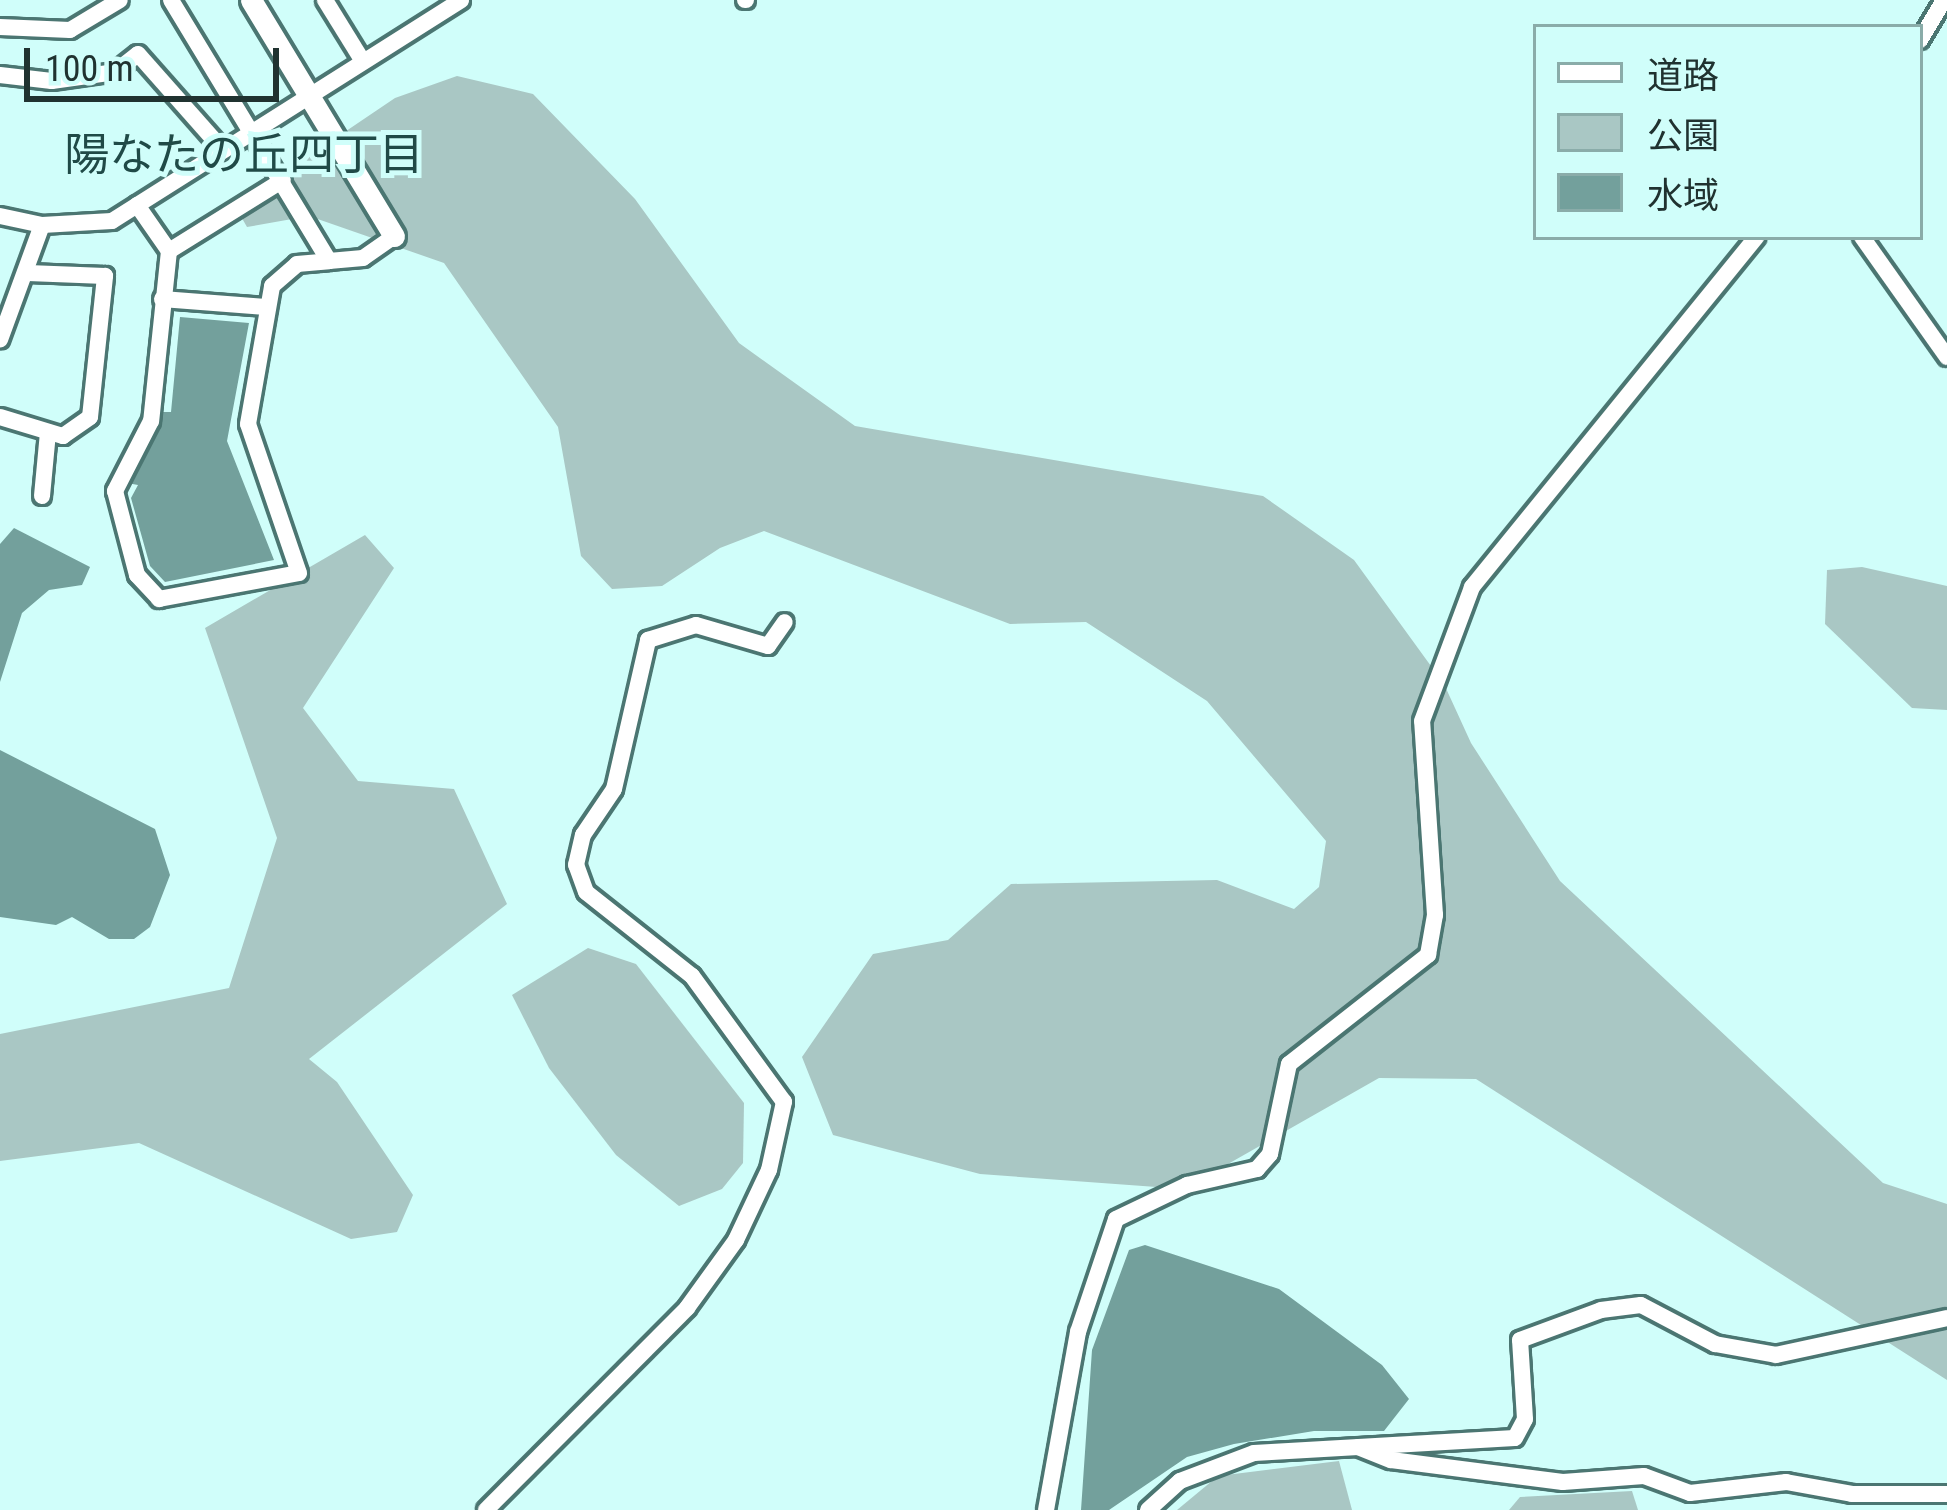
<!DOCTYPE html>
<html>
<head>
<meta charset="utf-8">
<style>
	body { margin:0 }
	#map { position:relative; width:1947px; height:1510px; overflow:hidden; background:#d0fefa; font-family:"Roboto Condensed","Noto Sans JP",sans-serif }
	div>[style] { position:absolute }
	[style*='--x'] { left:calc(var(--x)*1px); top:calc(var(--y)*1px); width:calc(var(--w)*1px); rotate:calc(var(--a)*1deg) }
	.green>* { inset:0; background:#a9c7c4 }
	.water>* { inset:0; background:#73a09c }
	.roads { filter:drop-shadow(3px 0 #4b7672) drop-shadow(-3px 0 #4b7672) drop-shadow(0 3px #4b7672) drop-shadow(0 -3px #4b7672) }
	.minor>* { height:16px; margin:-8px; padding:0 8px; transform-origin:8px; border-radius:8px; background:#fff }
	.tertiary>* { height:21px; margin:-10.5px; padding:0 10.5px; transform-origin:10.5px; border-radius:10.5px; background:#fff }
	span { translate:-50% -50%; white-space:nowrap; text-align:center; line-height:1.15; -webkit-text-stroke:10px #d0fefa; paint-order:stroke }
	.neighbourhood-label { font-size:45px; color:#204a47 }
	.legend { position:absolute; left:1533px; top:24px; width:390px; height:216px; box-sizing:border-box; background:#d0fefa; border:3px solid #8aaca9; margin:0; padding:15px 21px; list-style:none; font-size:36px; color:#203230 }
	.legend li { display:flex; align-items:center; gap:24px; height:60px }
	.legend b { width:60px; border:3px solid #8aaca9 }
	.scale { position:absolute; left:24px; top:48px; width:255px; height:54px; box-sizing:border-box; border:6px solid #203230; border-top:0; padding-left:15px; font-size:36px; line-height:42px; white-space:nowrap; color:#203230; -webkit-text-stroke:9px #d0fefa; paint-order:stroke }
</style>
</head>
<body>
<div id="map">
	<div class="green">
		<i style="clip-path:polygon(457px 76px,533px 94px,635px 199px,739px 343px,855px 426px,1263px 496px,1354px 560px,1444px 684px,1471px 743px,1560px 881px,1883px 1183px,1947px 1204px,1947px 1380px,1476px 1079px,1379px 1078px,1184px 1189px,980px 1174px,833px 1135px,802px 1057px,873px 954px,948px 940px,1011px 884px,1217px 880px,1294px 909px,1319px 887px,1326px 841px,1207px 701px,1086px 622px,1010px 624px,764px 531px,720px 548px,662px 586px,612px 589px,581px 556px,558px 427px,444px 263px,309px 216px,247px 227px,235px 206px,395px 98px)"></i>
		<i style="clip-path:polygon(365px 535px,394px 568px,303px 708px,358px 781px,454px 789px,507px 904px,309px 1059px,337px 1082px,413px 1195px,397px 1232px,351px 1239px,139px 1143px,0 1161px,0 1034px,229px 988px,277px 838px,205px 628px)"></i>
		<i style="clip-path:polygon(1862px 567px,1947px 586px,1947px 710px,1912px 708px,1825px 624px,1827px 570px)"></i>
		<i style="clip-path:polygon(588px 948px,636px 964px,744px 1103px,743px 1163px,722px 1189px,679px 1206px,616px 1155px,549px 1068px,512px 995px)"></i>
		<i style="clip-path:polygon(1339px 1461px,1352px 1510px,1177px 1510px,1218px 1476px)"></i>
		<i style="clip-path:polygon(1632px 1491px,1638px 1510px,1509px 1510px,1520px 1497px)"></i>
	</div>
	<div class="water">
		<i style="clip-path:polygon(180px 317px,249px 323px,227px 441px,274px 560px,165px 582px,150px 566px,131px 498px,138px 485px,127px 483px,159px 412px,171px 412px)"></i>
		<i style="clip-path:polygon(14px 528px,90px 567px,82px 585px,49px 590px,22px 613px,0 682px,0 544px)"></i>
		<i style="clip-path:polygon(0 750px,155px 829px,170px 875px,150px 927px,134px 939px,109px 939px,72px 917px,56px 925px,0 917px)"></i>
		<i style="clip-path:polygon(1145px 1245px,1279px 1289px,1382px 1365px,1409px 1399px,1384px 1431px,1314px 1431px,1234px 1444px,1187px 1457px,1109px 1510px,1081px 1510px,1092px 1350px,1129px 1250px)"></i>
	</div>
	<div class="roads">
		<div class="minor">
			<i style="--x:325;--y:0;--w:70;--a:58.3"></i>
			<i style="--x:745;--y:0;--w:1;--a:0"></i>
			<i style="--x:0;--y:27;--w:70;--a:2.5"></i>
			<i style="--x:70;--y:30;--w:58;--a:-31"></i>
			<i style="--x:1920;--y:40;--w:47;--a:-59"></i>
			<i style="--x:0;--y:75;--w:52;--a:6.6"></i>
			<i style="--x:52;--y:81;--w:64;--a:-8.1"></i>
			<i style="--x:115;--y:72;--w:29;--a:-38"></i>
			<i style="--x:138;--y:54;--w:128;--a:48.5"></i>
			<i style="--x:137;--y:205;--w:56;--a:55.2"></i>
			<i style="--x:169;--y:251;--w:171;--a:96"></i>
			<i style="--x:151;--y:421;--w:79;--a:117.2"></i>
			<i style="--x:115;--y:491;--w:87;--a:75.3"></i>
			<i style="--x:137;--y:575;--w:33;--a:47"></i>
			<i style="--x:159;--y:599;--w:142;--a:-10.5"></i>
			<i style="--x:299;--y:573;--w:157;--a:-108.9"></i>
			<i style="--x:248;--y:424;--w:140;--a:-80.1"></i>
			<i style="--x:272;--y:286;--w:33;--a:-41"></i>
			<i style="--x:297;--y:264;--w:32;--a:-5"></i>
			<i style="--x:329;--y:261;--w:305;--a:-121.2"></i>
			<i style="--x:0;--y:216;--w:43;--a:12.1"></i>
			<i style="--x:42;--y:225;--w:122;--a:110.1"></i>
			<i style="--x:42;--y:225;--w:70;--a:-3.3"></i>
			<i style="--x:112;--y:221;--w:413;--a:-32.3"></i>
			<i style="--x:1862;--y:237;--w:147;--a:54.7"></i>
			<i style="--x:169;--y:251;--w:134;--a:-31.9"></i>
			<i style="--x:329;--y:261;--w:34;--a:-5"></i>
			<i style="--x:363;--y:258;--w:38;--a:-35"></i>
			<i style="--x:162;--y:299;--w:104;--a:4.4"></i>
			<i style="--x:0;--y:417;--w:66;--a:16.8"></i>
			<i style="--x:63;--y:436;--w:33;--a:-35"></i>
			<i style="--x:90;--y:417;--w:142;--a:-83.9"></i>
			<i style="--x:105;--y:276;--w:77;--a:-177.8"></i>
			<i style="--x:42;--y:496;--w:64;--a:-84.6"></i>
			<i style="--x:1358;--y:1447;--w:35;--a:22"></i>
			<i style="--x:1391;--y:1460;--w:173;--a:7.3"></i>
			<i style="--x:1563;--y:1482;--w:81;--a:-4.2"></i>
			<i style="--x:1644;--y:1476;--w:49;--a:20.3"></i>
			<i style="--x:1690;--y:1493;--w:97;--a:-6.5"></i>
			<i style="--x:1786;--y:1482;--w:67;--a:10.3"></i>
			<i style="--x:1852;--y:1494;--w:95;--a:0"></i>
			<i style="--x:486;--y:1510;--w:285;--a:-45.1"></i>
			<i style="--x:687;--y:1308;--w:84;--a:-54.2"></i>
			<i style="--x:736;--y:1240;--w:77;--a:-64.8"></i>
			<i style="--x:769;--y:1170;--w:70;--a:-77.6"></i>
			<i style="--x:784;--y:1102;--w:156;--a:-126.1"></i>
			<i style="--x:692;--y:976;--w:135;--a:-141.6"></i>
			<i style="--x:586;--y:892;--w:29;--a:-110"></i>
			<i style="--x:576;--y:865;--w:31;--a:-77"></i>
			<i style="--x:583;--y:835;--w:55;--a:-56"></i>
			<i style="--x:614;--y:789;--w:153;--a:-77.1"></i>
			<i style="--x:648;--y:640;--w:50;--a:-17.4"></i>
			<i style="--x:696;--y:625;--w:75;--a:16.3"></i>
			<i style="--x:768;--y:646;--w:29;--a:-55"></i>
			<i style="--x:1046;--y:1510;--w:181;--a:-79.8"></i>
			<i style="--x:1078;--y:1332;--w:119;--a:-71.4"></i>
			<i style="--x:1116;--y:1219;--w:79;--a:-25.6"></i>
			<i style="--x:1187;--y:1185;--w:72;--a:-12.9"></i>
			<i style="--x:1257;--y:1169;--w:20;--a:-49"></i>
			<i style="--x:1270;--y:1154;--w:92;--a:-78.1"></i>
			<i style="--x:1289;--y:1064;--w:177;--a:-38.1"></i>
			<i style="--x:1428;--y:955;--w:41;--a:-80.1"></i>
			<i style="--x:1435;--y:915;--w:194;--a:-93.8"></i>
			<i style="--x:1422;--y:721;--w:143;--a:-69.5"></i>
			<i style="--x:1472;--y:587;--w:451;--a:-50.9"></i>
			<i style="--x:1148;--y:1510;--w:43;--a:-42.2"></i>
			<i style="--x:1180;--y:1481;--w:79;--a:-20.7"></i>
			<i style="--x:1254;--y:1453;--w:261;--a:-3.3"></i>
			<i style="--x:1515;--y:1438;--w:21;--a:-62"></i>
			<i style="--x:1525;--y:1419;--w:79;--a:-93.6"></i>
			<i style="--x:1520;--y:1340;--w:86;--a:-20.3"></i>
			<i style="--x:1601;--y:1310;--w:40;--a:-7.1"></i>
			<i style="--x:1641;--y:1305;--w:84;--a:27.8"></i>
			<i style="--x:1715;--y:1344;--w:62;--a:10.2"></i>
			<i style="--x:1776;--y:1355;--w:175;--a:-12.2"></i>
		</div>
		<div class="tertiary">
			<i style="--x:251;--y:0;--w:276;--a:58.8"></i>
		</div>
	</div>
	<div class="neighbourhood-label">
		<span style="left:244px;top:155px">陽なたの丘四丁目</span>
	</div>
	<ul class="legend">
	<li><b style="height:15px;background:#fff"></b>道路</li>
	<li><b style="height:33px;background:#a9c7c4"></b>公園</li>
	<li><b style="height:33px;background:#73a09c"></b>水域</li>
	</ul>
	<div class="scale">100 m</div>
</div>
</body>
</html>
